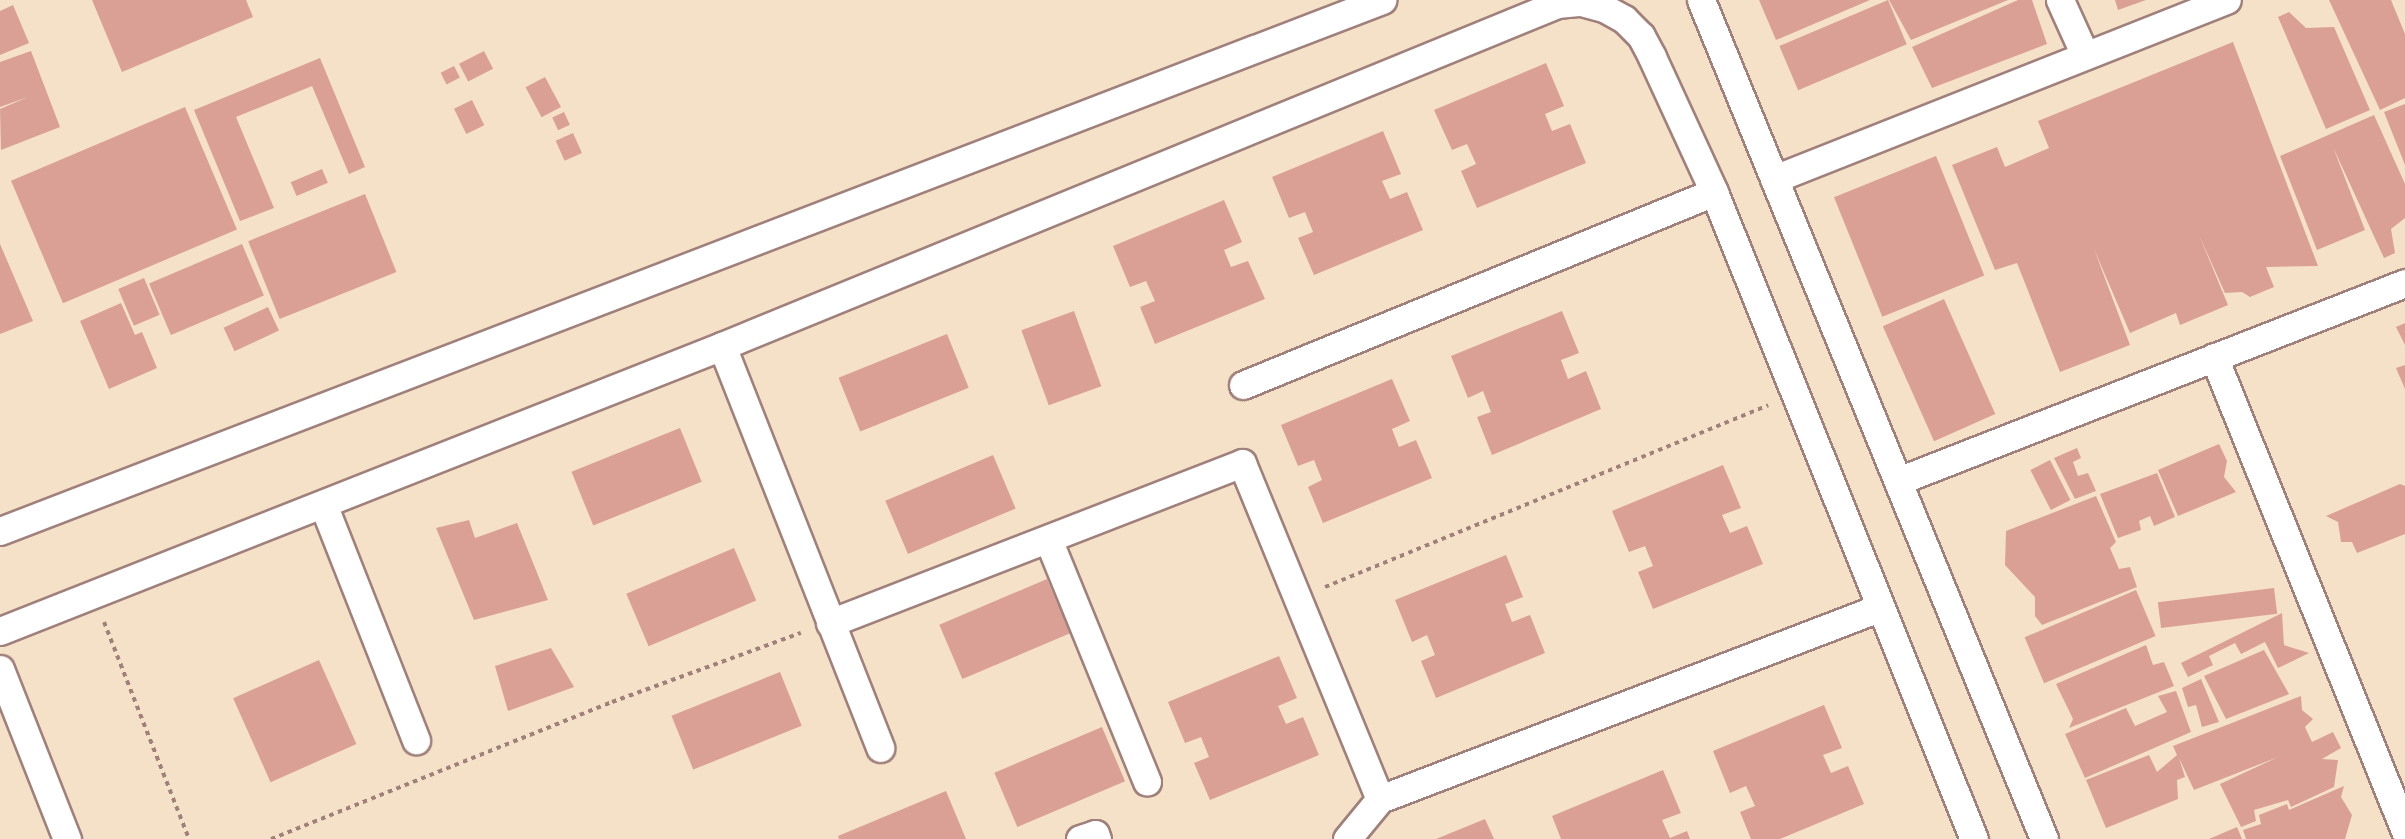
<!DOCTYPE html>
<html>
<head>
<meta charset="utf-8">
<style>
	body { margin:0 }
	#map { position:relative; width:2405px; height:839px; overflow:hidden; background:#f5e1c8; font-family:"IM FELL Great Primer",serif }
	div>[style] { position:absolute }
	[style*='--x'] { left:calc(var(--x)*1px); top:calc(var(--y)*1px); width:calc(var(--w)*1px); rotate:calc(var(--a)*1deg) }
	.building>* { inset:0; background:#daa096; transform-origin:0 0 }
	.path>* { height:4px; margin-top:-2px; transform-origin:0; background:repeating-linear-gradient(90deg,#a0807a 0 4.5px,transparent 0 9px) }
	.roads { filter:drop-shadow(2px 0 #a0807a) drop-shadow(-2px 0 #a0807a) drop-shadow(0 2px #a0807a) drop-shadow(0 -2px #a0807a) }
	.minor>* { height:27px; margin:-13.5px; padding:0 13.5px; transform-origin:13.5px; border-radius:13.5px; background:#fff }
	span { translate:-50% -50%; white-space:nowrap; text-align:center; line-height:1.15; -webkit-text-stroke:5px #f7f3e8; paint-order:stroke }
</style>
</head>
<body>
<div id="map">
	<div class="building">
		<i style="clip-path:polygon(92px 0,246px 0,253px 17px,122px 72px)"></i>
		<i style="clip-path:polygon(1759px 0,1870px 0,1776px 40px)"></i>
		<i style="left:1888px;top:0;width:48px;height:118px;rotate:67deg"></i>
		<i style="clip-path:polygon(1889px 0,2008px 0,1911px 40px)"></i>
		<i style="clip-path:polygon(2018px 0,2032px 0,2047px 44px,1932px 88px,1912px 47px)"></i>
		<i style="clip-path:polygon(2115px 0,2146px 0,2118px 10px)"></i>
		<i style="clip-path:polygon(2329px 0,2391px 0,2405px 34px,2405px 98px,2380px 110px)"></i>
		<i style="clip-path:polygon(13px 5px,29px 43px,0 55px,0 11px)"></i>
		<i style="clip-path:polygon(2289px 12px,2306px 28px,2334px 27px,2370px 110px,2326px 129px,2278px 17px)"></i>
		<i style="clip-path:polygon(2233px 42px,2318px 266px,2266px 267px,2274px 287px,2250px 297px,2242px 292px,2225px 293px,2199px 235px,2228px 305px,2180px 325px,2176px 313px,2130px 333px,2094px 249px,2130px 345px,2060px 372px,2017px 263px,1995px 270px,1952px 165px,1997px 147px,2005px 167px,2049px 148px,2038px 121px)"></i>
		<i style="clip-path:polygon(31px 51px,60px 127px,1px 150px,0 109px,28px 97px,0 107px,0 62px)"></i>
		<i style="left:484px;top:51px;width:20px;height:28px;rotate:63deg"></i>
		<i style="clip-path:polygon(320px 58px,365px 167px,349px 174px,312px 86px,236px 117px,274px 208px,240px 221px,194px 110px)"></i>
		<i style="clip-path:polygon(1546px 63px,1564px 106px,1545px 114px,1552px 131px,1570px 124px,1586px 163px,1477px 208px,1461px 171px,1476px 164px,1467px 144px,1452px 150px,1434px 110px)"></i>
		<i style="left:454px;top:66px;width:13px;height:15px;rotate:63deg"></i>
		<i style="left:545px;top:77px;width:34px;height:22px;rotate:62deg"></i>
		<i style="left:472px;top:100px;width:28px;height:20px;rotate:64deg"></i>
		<i style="clip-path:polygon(2405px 104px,2405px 165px,2384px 112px)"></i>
		<i style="left:185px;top:107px;width:133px;height:189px;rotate:67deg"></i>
		<i style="left:564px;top:112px;width:14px;height:13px;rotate:65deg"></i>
		<i style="clip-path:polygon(2374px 115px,2405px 184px,2405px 218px,2391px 229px,2395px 253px,2384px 258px,2333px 147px,2365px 230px,2317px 250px,2280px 156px)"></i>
		<i style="clip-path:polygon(1383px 131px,1401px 174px,1382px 181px,1390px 199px,1407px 192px,1423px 230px,1314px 275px,1298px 238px,1313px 232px,1305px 212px,1289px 218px,1272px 177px)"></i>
		<i style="left:573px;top:133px;width:22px;height:19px;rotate:66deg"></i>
		<i style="left:1936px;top:156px;width:129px;height:110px;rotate:68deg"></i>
		<i style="left:322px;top:169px;width:15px;height:34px;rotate:67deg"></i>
		<i style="left:365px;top:194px;width:84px;height:126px;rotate:68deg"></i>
		<i style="clip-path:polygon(1224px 200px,1242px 242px,1224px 250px,1231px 267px,1248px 261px,1265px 299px,1155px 344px,1140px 307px,1155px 301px,1146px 281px,1130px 287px,1113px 246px)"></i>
		<i style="clip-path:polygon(0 244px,33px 321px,0 334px)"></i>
		<i style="left:242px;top:244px;width:56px;height:101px;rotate:67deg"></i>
		<i style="left:144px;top:278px;width:40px;height:28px;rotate:67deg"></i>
		<i style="left:1944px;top:299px;width:126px;height:67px;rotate:66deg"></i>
		<i style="clip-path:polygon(121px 303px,135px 335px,142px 332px,157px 368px,109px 389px,80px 321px)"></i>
		<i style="left:268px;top:307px;width:26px;height:49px;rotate:65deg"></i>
		<i style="left:1074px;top:311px;width:80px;height:56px;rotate:70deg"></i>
		<i style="clip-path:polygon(1562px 311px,1579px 353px,1561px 360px,1568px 379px,1586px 371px,1601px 409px,1492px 455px,1477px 417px,1491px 412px,1483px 391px,1468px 398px,1451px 356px)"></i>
		<i style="clip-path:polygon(2405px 323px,2405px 345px,2396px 327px)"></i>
		<i style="left:947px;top:334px;width:58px;height:117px;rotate:68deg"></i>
		<i style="clip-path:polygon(2405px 365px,2405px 389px,2396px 368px)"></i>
		<i style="clip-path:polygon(1392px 379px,1410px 421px,1392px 429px,1399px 447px,1416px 440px,1432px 478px,1323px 523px,1308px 487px,1322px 480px,1314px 460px,1298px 466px,1281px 425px)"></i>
		<i style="left:680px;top:428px;width:58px;height:117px;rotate:68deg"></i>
		<i style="clip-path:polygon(2219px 444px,2227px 461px,2224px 477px,2236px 492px,2178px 516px,2158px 470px)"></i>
		<i style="clip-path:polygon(2077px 448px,2081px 458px,2073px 462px,2078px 476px,2088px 473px,2096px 491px,2075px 499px,2054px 458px)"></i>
		<i style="left:993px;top:455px;width:58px;height:117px;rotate:67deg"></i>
		<i style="left:2050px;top:460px;width:45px;height:22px;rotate:63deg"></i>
		<i style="clip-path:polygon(1723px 465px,1741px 508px,1722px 515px,1730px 533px,1747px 526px,1763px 564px,1653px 609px,1638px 572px,1653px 566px,1645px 546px,1629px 552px,1612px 511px)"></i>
		<i style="clip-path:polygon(2157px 473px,2175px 517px,2154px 526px,2150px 516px,2139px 521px,2141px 530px,2118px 538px,2100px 494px)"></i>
		<i style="clip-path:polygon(2400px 484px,2405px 486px,2405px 534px,2357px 553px,2352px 542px,2341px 542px,2338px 522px,2326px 516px)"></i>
		<i style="clip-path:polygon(2096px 496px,2116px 542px,2110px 548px,2119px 569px,2130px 567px,2137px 587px,2042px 625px,2035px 616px,2035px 597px,2005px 565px,2006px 531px)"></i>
		<i style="clip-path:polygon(469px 520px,475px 538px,517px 523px,548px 600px,474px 620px,436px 528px)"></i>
		<i style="left:734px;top:548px;width:57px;height:117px;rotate:67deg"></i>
		<i style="clip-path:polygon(1506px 555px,1523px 597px,1505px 604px,1512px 622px,1530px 615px,1545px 653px,1436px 698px,1421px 661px,1435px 655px,1427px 635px,1412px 642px,1395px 600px)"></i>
		<i style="left:1047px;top:579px;width:59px;height:117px;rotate:67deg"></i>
		<i style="left:2274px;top:588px;width:26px;height:117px;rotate:83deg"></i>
		<i style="left:2136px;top:590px;width:50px;height:121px;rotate:67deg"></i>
		<i style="clip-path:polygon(2282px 613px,2284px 645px,2309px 653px,2278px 668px,2265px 642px,2241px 654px,2235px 643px,2209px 656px,2213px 665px,2188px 677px,2181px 663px)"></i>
		<i style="clip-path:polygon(2146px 645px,2153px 665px,2164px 662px,2174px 686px,2069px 728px,2073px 719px,2056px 684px)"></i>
		<i style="clip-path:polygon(551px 648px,574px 687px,508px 711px,495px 666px)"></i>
		<i style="clip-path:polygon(2264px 650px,2289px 694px,2226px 719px,2204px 676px)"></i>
		<i style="clip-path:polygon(1279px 656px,1297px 698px,1278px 706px,1286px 724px,1303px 717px,1319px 755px,1210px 800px,1194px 763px,1209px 757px,1201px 737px,1185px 743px,1168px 702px)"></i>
		<i style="left:319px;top:660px;width:92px;height:94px;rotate:66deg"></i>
		<i style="left:780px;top:672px;width:58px;height:117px;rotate:68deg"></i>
		<i style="clip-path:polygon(2201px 679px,2219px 722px,2202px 727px,2196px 705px,2188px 707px,2182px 688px)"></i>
		<i style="clip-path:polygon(2176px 691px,2191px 732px,2085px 778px,2065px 734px,2126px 708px,2135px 726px,2167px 712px,2158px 696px)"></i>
		<i style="clip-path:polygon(2301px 696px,2302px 710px,2313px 719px,2305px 727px,2312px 742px,2333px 732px,2341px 748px,2322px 759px,2338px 760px,2334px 787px,2291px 807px,2288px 800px,2254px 810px,2256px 821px,2241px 827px,2220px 784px,2278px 757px,2194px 790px,2179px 758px,2185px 777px,2177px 780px,2178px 799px,2106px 828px,2086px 780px,2149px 755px,2157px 772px,2177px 755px,2173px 746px)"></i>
		<i style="clip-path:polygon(1824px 705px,1842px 748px,1823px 755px,1831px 773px,1848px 766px,1864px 804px,1780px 839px,1751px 839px,1740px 812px,1755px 806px,1746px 786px,1730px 793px,1713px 751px)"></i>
		<i style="left:1102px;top:727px;width:59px;height:117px;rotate:67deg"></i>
		<i style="clip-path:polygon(1663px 770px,1681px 813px,1662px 820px,1670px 838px,1687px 831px,1690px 839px,1561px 839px,1552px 816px)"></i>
		<i style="clip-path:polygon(2344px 786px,2341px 797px,2352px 815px,2345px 839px,2246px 839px,2243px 830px,2261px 824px,2259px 815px,2287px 804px,2289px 810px)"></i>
		<i style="clip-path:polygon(946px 791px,966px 839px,839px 839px,838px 836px)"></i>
		<i style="clip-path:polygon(1485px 819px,1494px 839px,1436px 839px)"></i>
		<i style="clip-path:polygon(2237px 827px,2242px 839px,2209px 839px)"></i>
	</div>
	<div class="path">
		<i style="--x:1325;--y:587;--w:479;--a:-22.3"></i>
		<i style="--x:104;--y:622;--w:233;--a:68.6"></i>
		<i style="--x:271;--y:839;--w:367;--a:-21.9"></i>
		<i style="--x:612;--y:702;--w:201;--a:-20.1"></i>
	</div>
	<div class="roads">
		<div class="minor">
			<i style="--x:1701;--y:0;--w:906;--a:67.76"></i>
			<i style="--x:2060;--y:0;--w:60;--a:65.6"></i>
			<i style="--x:1774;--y:179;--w:487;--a:-21.6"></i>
			<i style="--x:722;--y:346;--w:432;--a:68.5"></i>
			<i style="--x:2214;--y:357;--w:511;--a:68.05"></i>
			<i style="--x:1243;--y:385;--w:509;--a:-22.28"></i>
			<i style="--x:1898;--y:481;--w:544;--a:-21.33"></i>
			<i style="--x:323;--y:504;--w:254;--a:68.5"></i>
			<i style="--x:0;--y:531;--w:1481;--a:-21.02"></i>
			<i style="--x:1048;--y:539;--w:262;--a:67.8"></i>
			<i style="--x:830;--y:623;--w:442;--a:-21.2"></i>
			<i style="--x:1242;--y:463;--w:363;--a:67.7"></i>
			<i style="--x:0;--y:631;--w:776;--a:-21.54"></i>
			<i style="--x:722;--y:346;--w:902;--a:-22.27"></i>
			<i style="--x:1557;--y:4;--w:24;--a:-5"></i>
			<i style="--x:1581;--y:2;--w:24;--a:15"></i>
			<i style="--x:1604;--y:8;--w:23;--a:29"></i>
			<i style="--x:1624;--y:19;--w:24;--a:45"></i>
			<i style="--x:1641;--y:36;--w:24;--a:62"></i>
			<i style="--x:1652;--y:57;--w:149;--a:65.3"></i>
			<i style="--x:1714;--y:192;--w:697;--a:68.11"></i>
			<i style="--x:0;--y:669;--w:183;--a:68.5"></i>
			<i style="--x:1080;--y:839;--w:16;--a:-18"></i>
			<i style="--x:1095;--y:834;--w:5;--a:68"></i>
			<i style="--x:1347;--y:839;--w:52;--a:-50.5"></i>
			<i style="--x:1380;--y:799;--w:534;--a:-20.95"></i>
		</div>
	</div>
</div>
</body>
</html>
